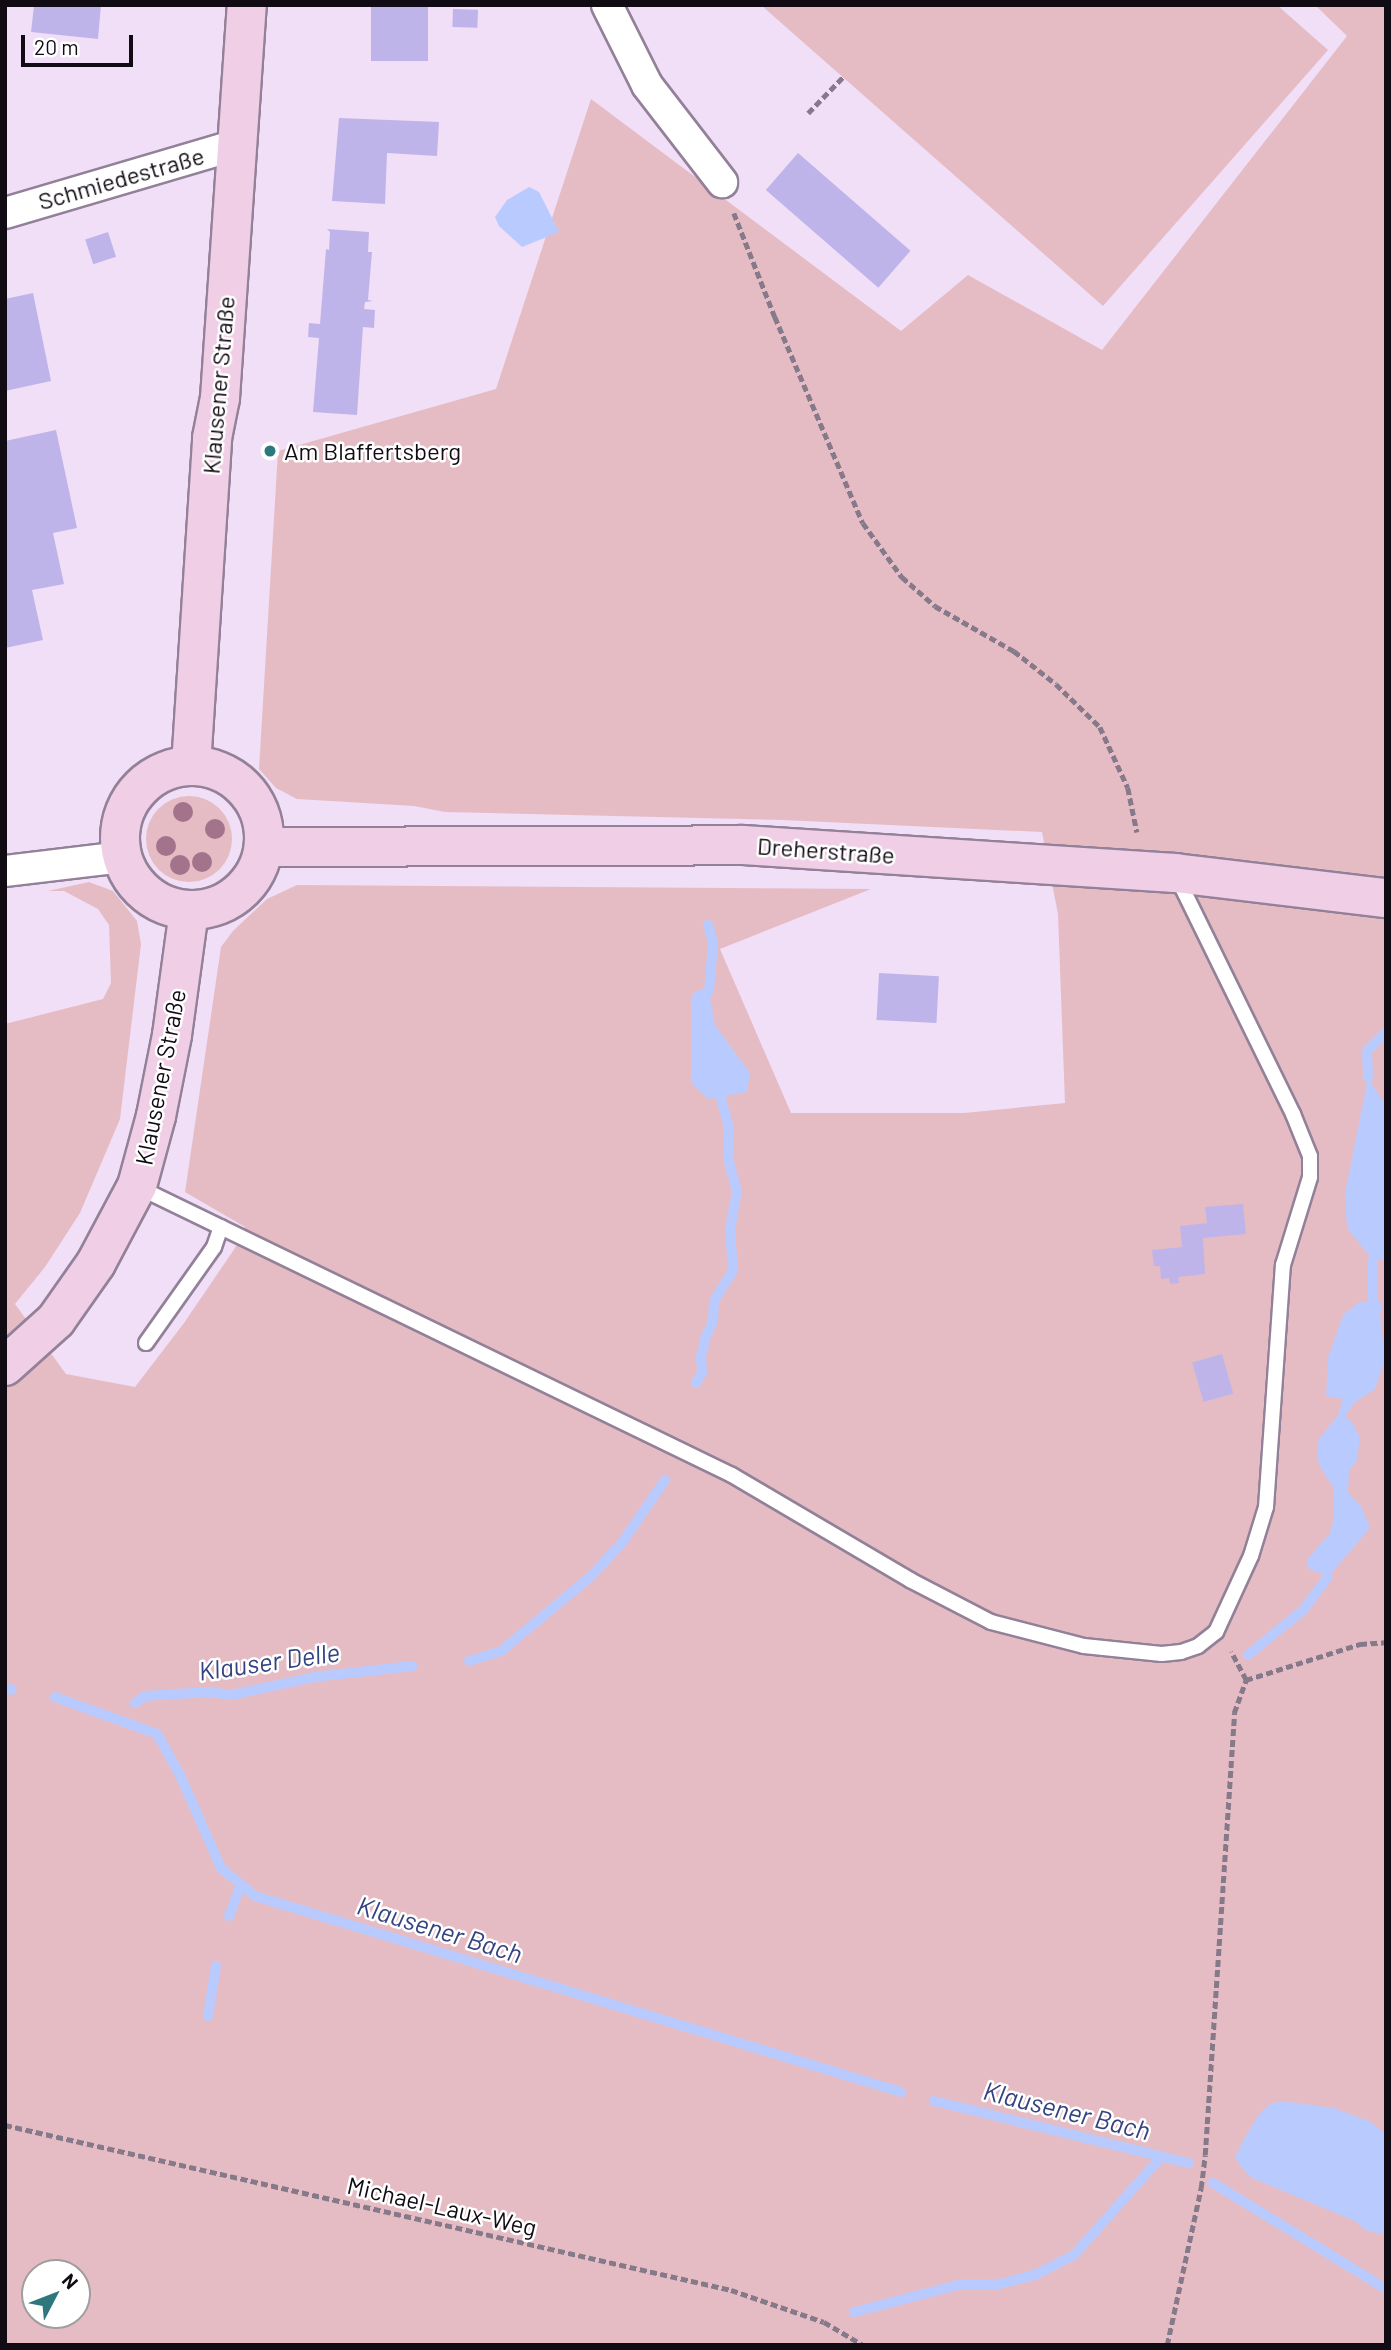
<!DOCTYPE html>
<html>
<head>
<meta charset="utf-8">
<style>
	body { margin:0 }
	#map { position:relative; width:1391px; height:2350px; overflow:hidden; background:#f1def7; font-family:Barlow,sans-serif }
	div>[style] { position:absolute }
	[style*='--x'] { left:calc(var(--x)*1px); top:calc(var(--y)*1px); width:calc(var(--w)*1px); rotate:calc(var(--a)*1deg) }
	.green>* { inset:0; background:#e5bcc4 }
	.round { border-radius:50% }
	.water>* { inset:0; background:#b9cafe }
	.stream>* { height:10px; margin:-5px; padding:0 5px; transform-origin:5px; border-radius:5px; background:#b9cafe }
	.building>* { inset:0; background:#bfb4e9; transform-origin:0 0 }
	.path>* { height:4.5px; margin-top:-2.25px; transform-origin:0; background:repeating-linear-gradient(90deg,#86798a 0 7px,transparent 0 10.5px) }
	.roads { filter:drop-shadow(2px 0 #928198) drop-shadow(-2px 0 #928198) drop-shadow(0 2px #928198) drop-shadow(0 -2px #928198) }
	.lane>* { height:14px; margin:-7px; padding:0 7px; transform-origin:7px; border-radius:7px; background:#fff }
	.street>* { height:30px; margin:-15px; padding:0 15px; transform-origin:15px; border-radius:15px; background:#fff }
	.secondary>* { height:38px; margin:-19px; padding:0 19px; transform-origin:19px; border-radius:19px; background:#f0cee5 }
	.secondary>.ring { margin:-19px; padding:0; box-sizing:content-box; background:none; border:38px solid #f0cee5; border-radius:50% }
	.trees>* { width:20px; height:20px; margin:-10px; border-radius:50%; background:#a3738c }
	.dots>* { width:19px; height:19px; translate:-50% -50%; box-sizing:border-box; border:4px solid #fff; border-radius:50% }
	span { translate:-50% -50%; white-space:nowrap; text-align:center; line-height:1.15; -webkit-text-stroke:5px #fff; paint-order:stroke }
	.street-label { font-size:24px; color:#110b13 }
	.poi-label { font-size:24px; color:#110b13 }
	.left { translate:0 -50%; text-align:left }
	.water-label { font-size:26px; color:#344381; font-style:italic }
	.frame { position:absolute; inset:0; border:7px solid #110b13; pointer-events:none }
	.north { position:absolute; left:21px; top:2259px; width:70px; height:70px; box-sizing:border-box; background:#fff; border:2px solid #a09da1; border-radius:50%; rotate:48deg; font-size:19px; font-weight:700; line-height:28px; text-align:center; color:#110b13 }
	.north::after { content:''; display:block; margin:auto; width:24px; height:32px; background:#2e777c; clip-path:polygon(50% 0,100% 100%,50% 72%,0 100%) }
	.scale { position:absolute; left:21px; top:35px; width:112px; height:32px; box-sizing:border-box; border:4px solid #110b13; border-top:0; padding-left:9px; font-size:21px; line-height:24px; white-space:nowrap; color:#110b13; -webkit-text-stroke:5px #fff; paint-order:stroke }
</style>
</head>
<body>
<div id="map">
	<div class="green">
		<i style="clip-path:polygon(761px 5px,1277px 5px,1328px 50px,1103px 306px)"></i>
		<i style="clip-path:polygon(evenodd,1315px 5px,1386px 5px,1386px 2345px,5px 2345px,5px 1024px,103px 999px,111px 983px,109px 925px,98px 909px,64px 891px,48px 891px,89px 882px,113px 891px,137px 921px,141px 944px,120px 1119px,80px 1213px,45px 1267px,15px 1304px,66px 1374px,135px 1387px,184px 1323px,235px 1248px,245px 1227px,185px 1192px,221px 947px,233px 931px,267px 899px,297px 885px,871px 889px,720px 949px,791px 1113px,964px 1113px,1065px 1103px,1058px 914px,1042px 832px,783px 820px,445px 812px,414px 806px,297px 799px,276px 788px,259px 769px,278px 451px,496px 389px,591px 99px,901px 331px,968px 275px,1102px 350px,1347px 36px,1315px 5px,35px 2273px,77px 2273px,77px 2315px,35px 2315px,35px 2273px)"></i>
		<i class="round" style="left:146px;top:796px;width:86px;height:86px"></i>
	</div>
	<div class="water">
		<i style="clip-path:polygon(529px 187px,539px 192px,559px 232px,522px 247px,499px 226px,495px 217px,507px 200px)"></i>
		<i style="clip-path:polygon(704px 988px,709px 992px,715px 1025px,750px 1073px,747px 1092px,708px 1099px,691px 1083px,691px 1004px,693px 993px)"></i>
		<i style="clip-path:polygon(1368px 1078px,1386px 1106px,1386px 1259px,1373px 1260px,1347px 1228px,1345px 1193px)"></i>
		<i style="clip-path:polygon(1373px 1300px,1382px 1303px,1380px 1316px,1385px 1359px,1375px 1389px,1355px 1402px,1345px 1416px,1353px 1424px,1360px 1438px,1357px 1460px,1349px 1471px,1348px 1493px,1361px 1506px,1370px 1528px,1328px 1577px,1308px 1568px,1308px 1558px,1330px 1533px,1334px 1518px,1333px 1487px,1319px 1465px,1317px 1450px,1319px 1439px,1338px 1415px,1343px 1399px,1326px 1396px,1328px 1358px,1343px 1315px,1358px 1303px)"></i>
		<i style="clip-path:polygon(1281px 2101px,1334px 2108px,1369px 2121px,1386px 2134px,1386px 2235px,1365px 2230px,1355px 2221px,1252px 2178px,1242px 2168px,1235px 2157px,1244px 2139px,1260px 2113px,1270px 2104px)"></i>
	</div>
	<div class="stream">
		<i style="--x:708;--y:925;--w:18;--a:74"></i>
		<i style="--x:713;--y:942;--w:50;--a:94.6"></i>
		<i style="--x:1368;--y:1078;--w:27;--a:-92"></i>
		<i style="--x:1367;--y:1051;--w:27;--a:-45"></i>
		<i style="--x:1373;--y:1260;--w:40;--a:90"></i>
		<i style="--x:696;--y:1383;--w:13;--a:-61"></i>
		<i style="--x:702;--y:1372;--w:15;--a:-94"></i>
		<i style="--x:701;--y:1357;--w:22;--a:-77"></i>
		<i style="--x:706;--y:1336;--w:17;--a:-65"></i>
		<i style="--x:713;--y:1321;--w:20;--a:-87"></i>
		<i style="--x:714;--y:1301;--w:36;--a:-58"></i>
		<i style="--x:733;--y:1270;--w:40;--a:-94.3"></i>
		<i style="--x:730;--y:1230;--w:39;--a:-80"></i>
		<i style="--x:737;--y:1192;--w:34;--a:-105"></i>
		<i style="--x:728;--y:1159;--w:31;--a:-88"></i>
		<i style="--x:729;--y:1128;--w:31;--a:-105"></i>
		<i style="--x:1248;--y:1655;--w:71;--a:-39.3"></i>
		<i style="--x:1303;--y:1610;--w:41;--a:-52.9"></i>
		<i style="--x:469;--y:1661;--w:34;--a:-17"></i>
		<i style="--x:501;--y:1651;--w:116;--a:-39.7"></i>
		<i style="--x:590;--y:1577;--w:45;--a:-46.8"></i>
		<i style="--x:621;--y:1544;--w:78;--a:-55.5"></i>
		<i style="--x:5;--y:1688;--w:7;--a:16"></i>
		<i style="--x:55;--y:1697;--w:109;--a:19.9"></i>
		<i style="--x:157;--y:1734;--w:47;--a:60.7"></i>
		<i style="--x:180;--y:1775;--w:102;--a:66.2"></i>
		<i style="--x:221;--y:1868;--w:44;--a:39.5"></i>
		<i style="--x:255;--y:1896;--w:675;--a:16.88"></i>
		<i style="--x:135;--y:1703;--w:12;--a:-35"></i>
		<i style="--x:145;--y:1696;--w:64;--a:-3.6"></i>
		<i style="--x:209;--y:1692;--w:22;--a:8"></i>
		<i style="--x:231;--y:1695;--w:85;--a:-12.2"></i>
		<i style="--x:314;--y:1677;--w:99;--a:-6.4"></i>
		<i style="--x:229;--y:1916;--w:31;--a:-69"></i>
		<i style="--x:208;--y:2016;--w:51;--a:-80.9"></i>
		<i style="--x:934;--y:2101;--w:262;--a:13.7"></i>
		<i style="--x:1213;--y:2183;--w:203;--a:31.5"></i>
		<i style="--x:854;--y:2312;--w:112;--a:-14.5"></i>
		<i style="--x:962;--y:2284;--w:38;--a:0"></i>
		<i style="--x:1000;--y:2284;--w:38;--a:-15"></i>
		<i style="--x:1037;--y:2274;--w:42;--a:-27.2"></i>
		<i style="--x:1074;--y:2255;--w:131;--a:-48.4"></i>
	</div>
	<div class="building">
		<i style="clip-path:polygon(101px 5px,98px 39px,31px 32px,34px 6px)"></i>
		<i style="left:371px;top:5px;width:57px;height:56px"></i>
		<i style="left:453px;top:9px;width:25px;height:18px;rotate:2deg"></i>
		<i style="clip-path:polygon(339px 118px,439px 122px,437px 156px,387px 153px,385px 204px,332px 201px)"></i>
		<i style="left:798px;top:153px;width:149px;height:49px;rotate:41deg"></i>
		<i style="clip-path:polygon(327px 229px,369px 232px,368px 252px,372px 252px,368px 300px,373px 301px,365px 302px,364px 309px,375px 310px,374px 328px,363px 327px,357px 415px,313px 412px,319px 338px,308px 337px,309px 323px,320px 324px,326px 249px,329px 250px,330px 232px)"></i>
		<i style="left:108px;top:232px;width:26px;height:24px;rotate:72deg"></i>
		<i style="clip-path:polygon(33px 293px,51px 381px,5px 391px,5px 299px)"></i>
		<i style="clip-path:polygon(56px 430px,77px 528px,53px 533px,64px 584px,32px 590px,43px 640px,5px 648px,5px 441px)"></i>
		<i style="left:879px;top:973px;width:60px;height:47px;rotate:3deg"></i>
		<i style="clip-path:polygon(1243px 1204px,1246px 1234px,1203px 1238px,1205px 1274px,1178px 1277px,1179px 1283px,1170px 1284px,1169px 1278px,1161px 1279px,1160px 1266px,1154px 1266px,1152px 1250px,1182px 1247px,1180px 1226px,1207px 1223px,1205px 1207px)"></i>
		<i style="left:1222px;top:1354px;width:41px;height:31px;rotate:74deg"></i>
	</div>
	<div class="path">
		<i style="--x:808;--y:113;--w:50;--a:-45.8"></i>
		<i style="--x:734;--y:213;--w:112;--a:68.5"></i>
		<i style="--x:775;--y:317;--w:224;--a:66.9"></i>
		<i style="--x:863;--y:523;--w:67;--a:54.2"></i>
		<i style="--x:902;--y:577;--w:44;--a:41.3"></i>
		<i style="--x:935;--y:606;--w:91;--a:29.7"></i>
		<i style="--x:1014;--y:651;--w:53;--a:38.2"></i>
		<i style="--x:1056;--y:684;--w:62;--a:44.3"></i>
		<i style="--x:1100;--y:727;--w:67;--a:65.3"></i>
		<i style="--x:1128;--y:788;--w:45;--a:78.4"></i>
		<i style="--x:1246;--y:1680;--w:120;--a:-17.5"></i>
		<i style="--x:1360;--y:1644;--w:26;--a:-4"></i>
		<i style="--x:5;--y:2125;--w:745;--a:12.8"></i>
		<i style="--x:731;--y:2290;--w:98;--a:19"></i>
		<i style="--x:824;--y:2322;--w:45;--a:30.5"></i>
		<i style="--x:1167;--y:2345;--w:161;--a:-77.8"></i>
		<i style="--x:1201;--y:2188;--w:33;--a:-83"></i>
		<i style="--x:1205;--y:2155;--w:443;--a:-86.2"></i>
		<i style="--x:1234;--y:1713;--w:35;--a:-70"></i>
		<i style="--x:1246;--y:1680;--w:32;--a:-118"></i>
	</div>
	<div class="roads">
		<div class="lane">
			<i style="--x:138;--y:1187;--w:660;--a:25.87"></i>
			<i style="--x:732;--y:1475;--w:207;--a:30.5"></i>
			<i style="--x:910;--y:1580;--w:91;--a:27.4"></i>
			<i style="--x:991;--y:1622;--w:96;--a:14.5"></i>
			<i style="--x:1084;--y:1646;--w:78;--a:5.9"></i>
			<i style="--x:1162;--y:1654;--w:19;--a:-6"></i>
			<i style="--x:1181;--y:1652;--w:18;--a:-19"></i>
			<i style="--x:1198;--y:1646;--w:23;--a:-38"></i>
			<i style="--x:1216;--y:1632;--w:84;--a:-65.3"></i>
			<i style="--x:1251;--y:1556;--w:51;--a:-73"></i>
			<i style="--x:1266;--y:1507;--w:243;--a:-86"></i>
			<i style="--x:1283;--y:1265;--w:92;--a:-72.9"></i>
			<i style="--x:1310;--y:1177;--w:21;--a:-90"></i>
			<i style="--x:1310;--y:1156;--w:45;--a:-112"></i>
			<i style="--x:1293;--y:1114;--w:264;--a:-116.1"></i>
			<i style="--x:146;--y:1343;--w:118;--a:-54.7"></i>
			<i style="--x:214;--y:1247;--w:21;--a:-71"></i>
		</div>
		<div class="street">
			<i style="--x:607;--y:5;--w:89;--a:63.4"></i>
			<i style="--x:647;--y:85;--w:123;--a:52.3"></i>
			<i style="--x:5;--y:213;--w:241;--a:-16.4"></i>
			<i style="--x:5;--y:871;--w:118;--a:-6.8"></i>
		</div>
		<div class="secondary">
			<i class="ring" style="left:120px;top:766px;width:106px;height:106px"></i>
			<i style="--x:191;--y:766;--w:329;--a:-86.3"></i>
			<i style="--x:212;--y:438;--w:41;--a:-78.7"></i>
			<i style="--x:220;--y:398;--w:394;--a:-86.1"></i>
			<i style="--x:264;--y:847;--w:479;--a:-0.2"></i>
			<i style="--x:743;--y:845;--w:433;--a:3.7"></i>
			<i style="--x:1175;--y:873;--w:212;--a:6.8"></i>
			<i style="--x:5;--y:1366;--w:69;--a:-42"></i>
			<i style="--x:56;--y:1320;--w:70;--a:-54.9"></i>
			<i style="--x:96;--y:1263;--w:87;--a:-62"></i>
			<i style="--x:137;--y:1186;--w:73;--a:-74.8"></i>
			<i style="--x:156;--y:1116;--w:83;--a:-78.8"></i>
			<i style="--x:172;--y:1035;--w:125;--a:-82.2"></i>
		</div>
	</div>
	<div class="trees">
		<i style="left:183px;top:812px"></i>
		<i style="left:215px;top:829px"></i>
		<i style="left:166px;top:846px"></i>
		<i style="left:202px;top:862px"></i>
		<i style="left:180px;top:865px"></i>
	</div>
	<div class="dots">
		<i style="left:270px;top:451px;background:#2e777c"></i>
	</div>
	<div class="street-label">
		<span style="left:121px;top:178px;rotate:-16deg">Schmiedestraße</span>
		<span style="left:218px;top:385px;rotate:-85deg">Klausener Straße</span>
		<span style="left:826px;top:850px;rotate:4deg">Dreherstraße</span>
		<span style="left:160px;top:1077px;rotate:-79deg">Klausener Straße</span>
		<span style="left:442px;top:2206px;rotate:13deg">Michael-Laux-Weg</span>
	</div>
	<div class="poi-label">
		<span class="left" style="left:284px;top:451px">Am Blaffertsberg</span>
	</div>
	<div class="water-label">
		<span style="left:269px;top:1661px;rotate:-8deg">Klauser Delle</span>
		<span style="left:440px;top:1929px;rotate:17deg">Klausener Bach</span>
		<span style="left:1067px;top:2110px;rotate:14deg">Klausener Bach</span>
	</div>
	<div class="frame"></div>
	<div class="north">N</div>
	<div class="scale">20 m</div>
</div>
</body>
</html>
